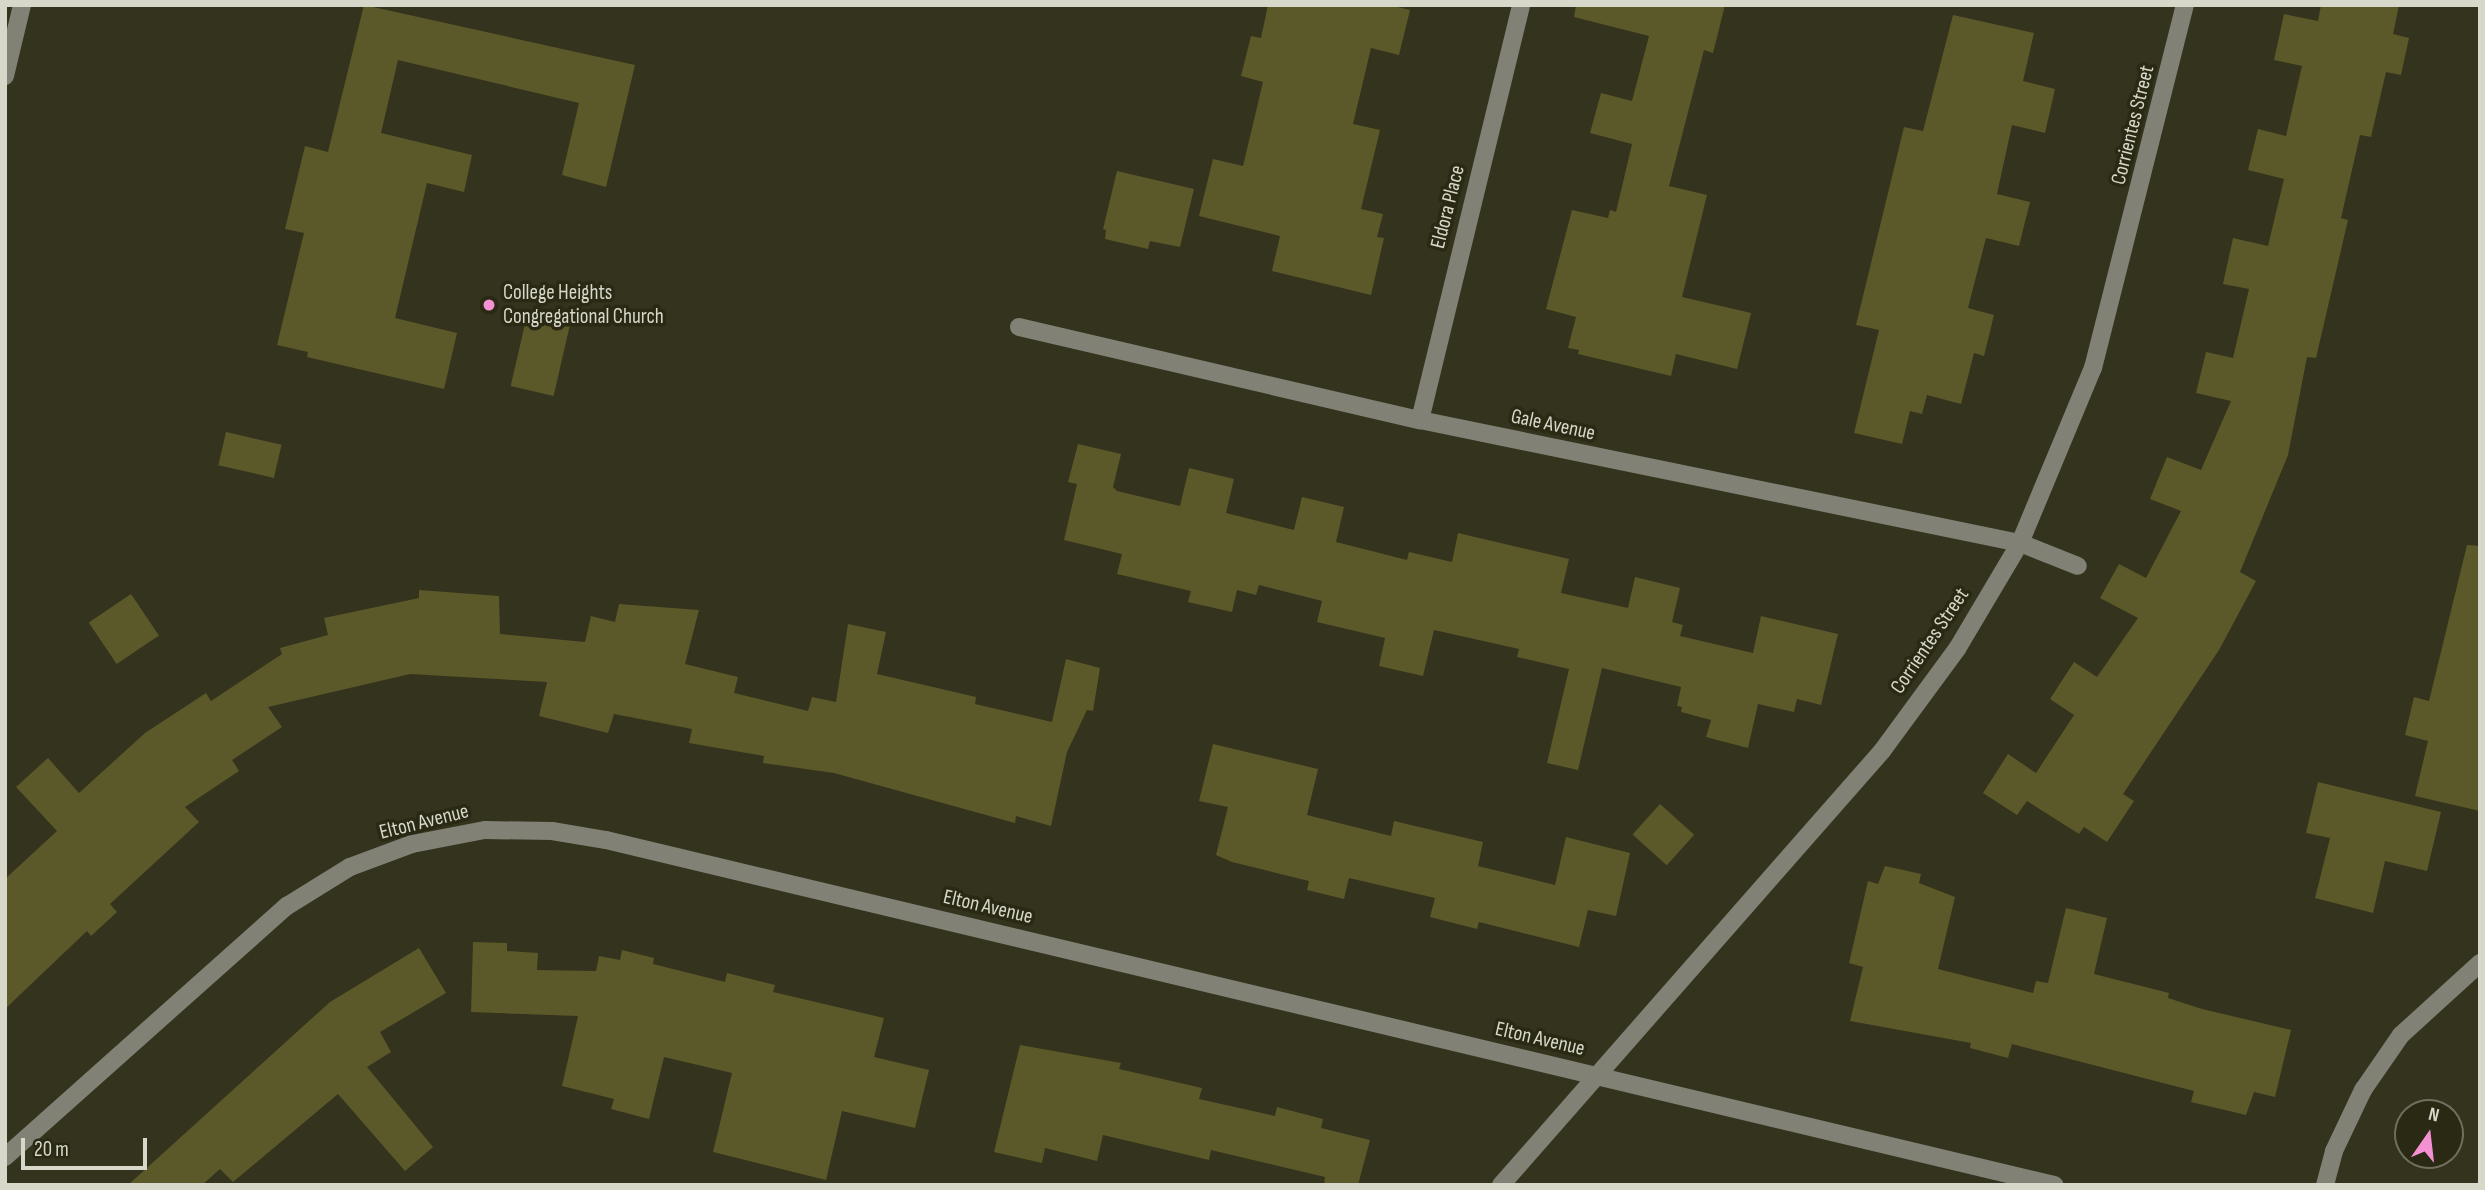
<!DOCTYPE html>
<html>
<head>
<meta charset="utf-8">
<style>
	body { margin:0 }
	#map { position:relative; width:2485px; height:1190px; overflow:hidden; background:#34331d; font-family:"Sofia Sans Condensed",sans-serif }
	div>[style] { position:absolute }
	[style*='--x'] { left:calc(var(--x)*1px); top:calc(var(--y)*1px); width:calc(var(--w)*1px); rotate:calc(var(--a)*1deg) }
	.building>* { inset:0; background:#5b5929; transform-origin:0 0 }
	.minor>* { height:18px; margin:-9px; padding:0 9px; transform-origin:9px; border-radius:9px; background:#818176 }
	.dots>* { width:19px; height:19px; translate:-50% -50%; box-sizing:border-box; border:4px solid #2a2914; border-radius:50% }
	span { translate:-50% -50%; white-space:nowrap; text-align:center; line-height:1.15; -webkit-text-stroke:7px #2a2914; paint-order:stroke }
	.street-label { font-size:21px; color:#d7d7ca }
	.poi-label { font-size:21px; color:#d7d7ca }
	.left { translate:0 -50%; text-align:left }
	.frame { position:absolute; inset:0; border:7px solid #d7d7ca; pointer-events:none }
	.north { position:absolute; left:2394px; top:1099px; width:70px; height:70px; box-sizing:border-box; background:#2a2914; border:2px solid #6f6f5d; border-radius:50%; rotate:14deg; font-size:19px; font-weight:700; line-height:28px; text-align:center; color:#d7d7ca }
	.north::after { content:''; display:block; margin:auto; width:24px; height:32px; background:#f491d3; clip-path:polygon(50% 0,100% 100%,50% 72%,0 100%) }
	.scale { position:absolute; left:21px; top:1138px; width:126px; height:32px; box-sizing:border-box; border:4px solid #d7d7ca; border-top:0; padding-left:9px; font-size:21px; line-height:24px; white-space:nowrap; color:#d7d7ca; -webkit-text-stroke:5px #2a2914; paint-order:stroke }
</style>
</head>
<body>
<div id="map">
	<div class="building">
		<i style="clip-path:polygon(364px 5px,635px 65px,606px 187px,562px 175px,579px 103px,398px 60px,381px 133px,472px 155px,464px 192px,427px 183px,395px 318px,457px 333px,444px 389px,307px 357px,308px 352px,277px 345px,304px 233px,285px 229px,305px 146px,328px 152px)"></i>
		<i style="clip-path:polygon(1268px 5px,1390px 5px,1410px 10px,1399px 55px,1371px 48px,1353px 124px,1380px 130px,1361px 209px,1383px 214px,1377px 237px,1384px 238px,1371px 295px,1272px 271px,1280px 236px,1199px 216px,1213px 159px,1243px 166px,1263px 82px,1241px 76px,1251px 36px,1261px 38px)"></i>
		<i style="clip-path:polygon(1576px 5px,1725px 5px,1713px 53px,1704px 50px,1669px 186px,1707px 195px,1682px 297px,1751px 313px,1737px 369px,1676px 354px,1671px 376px,1578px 354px,1579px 350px,1568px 348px,1576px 317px,1546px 309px,1572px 210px,1608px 218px,1610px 210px,1616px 212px,1632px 144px,1590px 133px,1601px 93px,1632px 101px,1649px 36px,1574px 17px)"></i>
		<i style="clip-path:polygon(2321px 5px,2399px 5px,2393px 34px,2409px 38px,2401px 75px,2386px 72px,2371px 137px,2360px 135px,2341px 218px,2348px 220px,2316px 358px,2307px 357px,2288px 455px,2240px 572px,2256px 581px,2219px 650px,2123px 794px,2134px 801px,2107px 842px,2084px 827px,2079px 834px,2027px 801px,2017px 815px,1983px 793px,2008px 754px,2036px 773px,2074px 715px,2050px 699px,2074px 662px,2097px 677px,2138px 618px,2100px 598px,2119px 564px,2146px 578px,2181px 511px,2150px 499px,2167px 457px,2201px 470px,2231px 401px,2196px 393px,2206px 352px,2233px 358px,2249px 289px,2223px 284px,2233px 238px,2268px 246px,2284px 179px,2248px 170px,2258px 129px,2286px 136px,2302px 66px,2274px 60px,2284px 14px,2318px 21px)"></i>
		<i style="clip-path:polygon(1953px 15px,2034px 33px,2023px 81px,2055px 89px,2045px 133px,2012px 125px,1997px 194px,2030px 202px,2019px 246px,1986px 238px,1968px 308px,1994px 315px,1984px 356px,1974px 353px,1961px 404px,1927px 395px,1922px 414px,1910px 411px,1902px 444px,1854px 433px,1879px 330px,1856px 325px,1904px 127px,1923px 131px)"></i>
		<i style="clip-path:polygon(1117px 171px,1194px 189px,1180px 247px,1150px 241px,1148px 249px,1105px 239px,1106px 230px,1103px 229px)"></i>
		<i style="left:528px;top:311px;width:44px;height:77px;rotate:13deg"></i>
		<i style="left:226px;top:432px;width:57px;height:34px;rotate:13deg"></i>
		<i style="clip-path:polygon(1078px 444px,1121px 454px,1113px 487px,1117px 491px,1180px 506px,1189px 468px,1234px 479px,1226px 513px,1294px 530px,1302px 497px,1344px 507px,1336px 542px,1407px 560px,1409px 552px,1452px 562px,1458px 533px,1569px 559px,1561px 593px,1628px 608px,1635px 577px,1680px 588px,1672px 622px,1683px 625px,1680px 636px,1753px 653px,1761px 616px,1838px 634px,1821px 705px,1797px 699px,1794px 712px,1758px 704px,1748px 748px,1706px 737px,1711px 720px,1681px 712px,1682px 707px,1677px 706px,1681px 687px,1602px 668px,1578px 770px,1547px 763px,1569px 669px,1517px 657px,1519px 649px,1434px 630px,1423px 676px,1379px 666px,1385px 638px,1317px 622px,1322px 601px,1259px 585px,1256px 595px,1237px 590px,1232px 612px,1188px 602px,1191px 591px,1117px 574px,1122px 554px,1064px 540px,1077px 484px,1068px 482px)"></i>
		<i style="clip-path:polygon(2467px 545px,2480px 546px,2480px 811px,2415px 796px,2428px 741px,2405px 735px,2414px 697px,2429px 701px)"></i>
		<i style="clip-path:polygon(419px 590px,499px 596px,500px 634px,585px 642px,591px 616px,615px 622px,619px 604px,699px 610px,685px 664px,738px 677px,734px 693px,808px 711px,812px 697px,836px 702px,848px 624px,886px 632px,877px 674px,976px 697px,975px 704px,1052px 722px,1066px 659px,1100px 668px,1093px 711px,1087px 710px,1067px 752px,1051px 826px,1016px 816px,1015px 823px,834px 773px,763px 763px,764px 756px,689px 743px,692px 729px,614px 714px,608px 733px,539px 716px,547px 682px,410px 674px,268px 707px,282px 727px,232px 760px,239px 771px,185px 807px,199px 822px,110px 904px,117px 912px,91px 936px,87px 931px,5px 1009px,5px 879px,57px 831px,16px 787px,48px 758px,79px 793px,145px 733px,206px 693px,211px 701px,282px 654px,280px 648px,328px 635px,324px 618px,419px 598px)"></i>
		<i style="left:131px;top:594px;width:50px;height:51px;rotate:56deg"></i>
		<i style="clip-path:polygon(1213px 744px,1318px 769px,1307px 815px,1391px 836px,1394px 821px,1483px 842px,1478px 866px,1555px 885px,1566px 837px,1630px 853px,1616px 916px,1588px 910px,1579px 947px,1479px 922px,1477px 929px,1430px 917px,1435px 898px,1349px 878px,1344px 899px,1307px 890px,1309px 881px,1232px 862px,1216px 855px,1228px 807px,1199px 801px)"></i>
		<i style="clip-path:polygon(2318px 782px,2441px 812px,2427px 871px,2385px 861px,2373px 913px,2315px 898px,2330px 838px,2306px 833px)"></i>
		<i style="left:1660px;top:804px;width:46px;height:41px;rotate:42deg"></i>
		<i style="clip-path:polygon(1885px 866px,1921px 874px,1919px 883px,1955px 897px,1938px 969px,2033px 993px,2036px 981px,2048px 983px,2066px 908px,2107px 918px,2094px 974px,2169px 993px,2168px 998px,2202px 1009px,2291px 1030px,2275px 1097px,2254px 1092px,2246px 1115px,2191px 1102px,2194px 1091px,2012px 1044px,2008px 1058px,1970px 1048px,1971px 1043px,1850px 1021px,1863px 967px,1849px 963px,1868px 881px,1878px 884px)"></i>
		<i style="clip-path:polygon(473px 942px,507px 943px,507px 951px,538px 953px,537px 970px,596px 971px,599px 956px,620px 960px,622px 950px,654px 958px,653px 964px,725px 982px,727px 973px,775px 985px,773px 992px,884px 1018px,874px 1057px,929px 1070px,915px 1128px,842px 1111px,826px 1180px,713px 1152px,732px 1073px,664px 1057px,649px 1119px,611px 1109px,614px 1099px,562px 1086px,578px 1016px,471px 1012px)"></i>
		<i style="clip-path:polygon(419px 948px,446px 993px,380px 1032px,391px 1052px,367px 1067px,433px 1147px,405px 1171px,338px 1094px,233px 1182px,220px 1169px,202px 1185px,128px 1185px,330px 1002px)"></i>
		<i style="clip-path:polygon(1020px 1045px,1121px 1063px,1119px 1069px,1202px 1088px,1199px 1099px,1275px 1116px,1277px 1107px,1323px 1119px,1321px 1128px,1370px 1140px,1358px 1185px,1324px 1185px,1325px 1177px,1211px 1150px,1209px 1160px,1103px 1135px,1097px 1161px,1045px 1148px,1042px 1163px,994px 1152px)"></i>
	</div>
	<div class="minor">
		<i style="--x:5;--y:76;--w:73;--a:-76.5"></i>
		<i style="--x:1019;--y:327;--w:412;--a:13.1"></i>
		<i style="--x:1420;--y:420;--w:612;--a:11.59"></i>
		<i style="--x:2020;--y:543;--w:62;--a:21.6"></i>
		<i style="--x:1420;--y:420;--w:427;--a:-76.3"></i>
		<i style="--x:5;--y:1157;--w:378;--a:-41.7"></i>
		<i style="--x:287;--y:906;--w:74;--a:-31.8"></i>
		<i style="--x:350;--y:867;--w:66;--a:-20.4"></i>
		<i style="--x:412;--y:844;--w:74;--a:-10.9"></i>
		<i style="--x:485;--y:830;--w:67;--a:0.9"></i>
		<i style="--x:552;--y:831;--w:55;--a:9.5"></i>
		<i style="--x:606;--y:840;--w:1489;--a:13.4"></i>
		<i style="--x:1501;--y:1185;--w:578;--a:-48.72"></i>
		<i style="--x:1882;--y:751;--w:127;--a:-53.7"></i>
		<i style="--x:1957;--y:649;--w:123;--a:-59.3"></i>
		<i style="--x:2020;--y:543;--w:190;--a:-67.4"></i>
		<i style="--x:2093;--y:368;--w:374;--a:-75.8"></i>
		<i style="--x:2325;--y:1185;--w:35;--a:-75"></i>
		<i style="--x:2334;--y:1151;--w:68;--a:-64.6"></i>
		<i style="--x:2363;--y:1090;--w:67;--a:-55.4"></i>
		<i style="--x:2401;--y:1035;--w:107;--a:-42.3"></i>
	</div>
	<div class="dots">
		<i style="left:489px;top:305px;background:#f491d3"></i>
	</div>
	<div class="street-label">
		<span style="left:2133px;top:125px;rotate:-76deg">Corrientes Street</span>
		<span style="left:1448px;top:207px;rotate:-76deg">Eldora Place</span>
		<span style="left:1553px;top:425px;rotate:12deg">Gale Avenue</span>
		<span style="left:1930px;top:641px;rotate:-56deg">Corrientes Street</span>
		<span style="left:424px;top:822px;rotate:-14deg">Elton Avenue</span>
		<span style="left:988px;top:907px;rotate:13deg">Elton Avenue</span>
		<span style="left:1540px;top:1039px;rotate:13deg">Elton Avenue</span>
	</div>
	<div class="poi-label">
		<span class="left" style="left:503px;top:305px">College Heights<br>Congregational Church</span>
	</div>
	<div class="frame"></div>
	<div class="north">N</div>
	<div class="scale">20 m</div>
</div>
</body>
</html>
